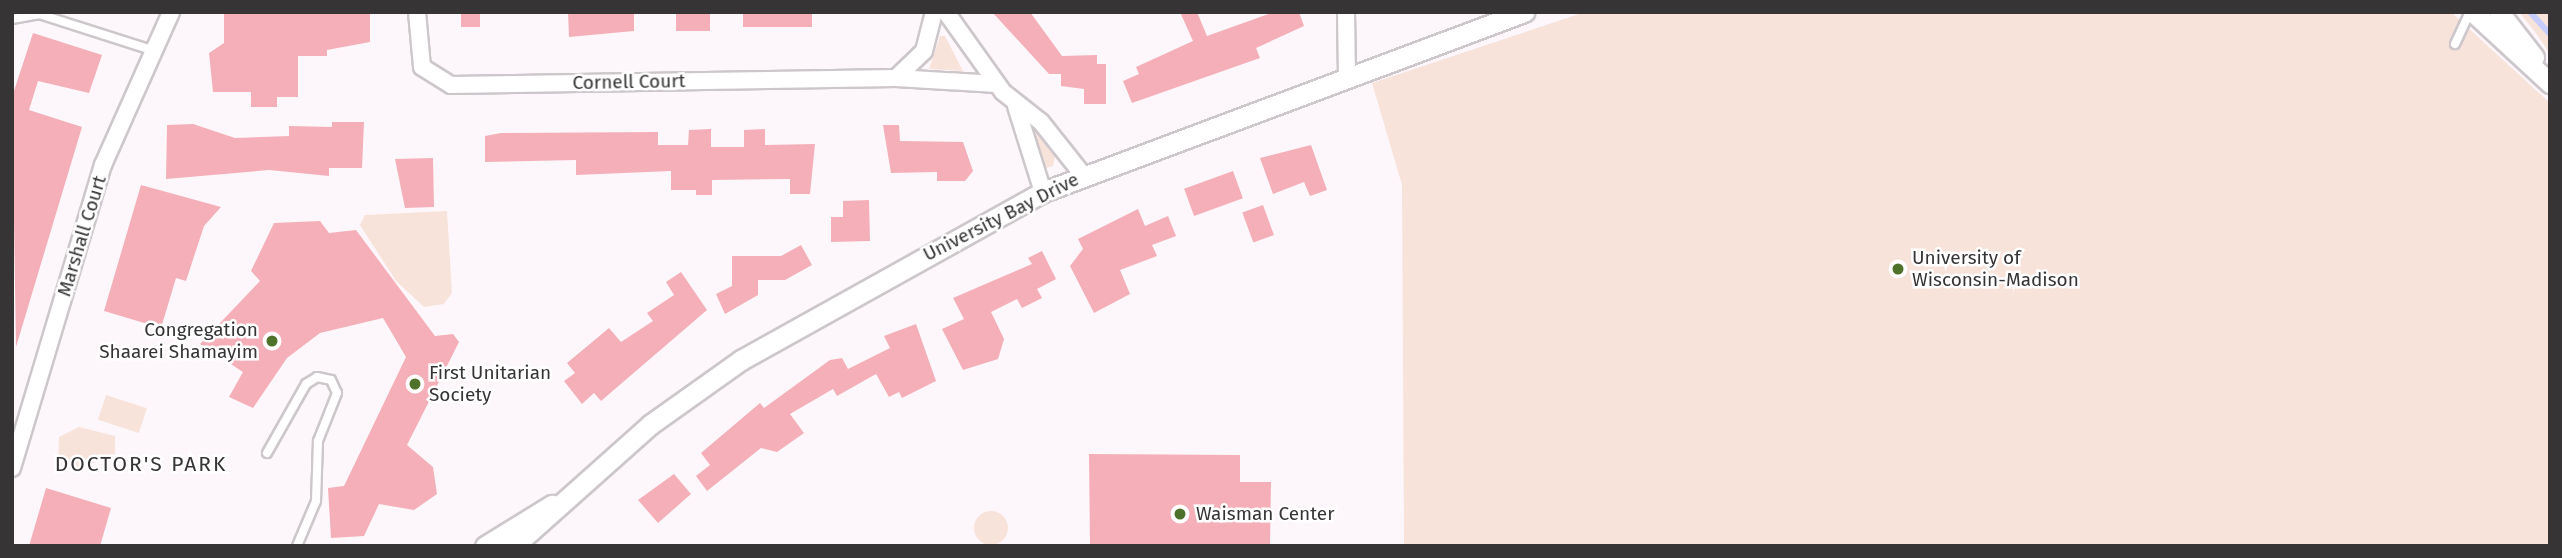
<!DOCTYPE html>
<html>
<head>
<meta charset="utf-8">
<style>
	body { margin:0 }
	#map { position:relative; width:2562px; height:558px; overflow:hidden; background:#fdf7fb; font-family:"Fira Sans",sans-serif }
	div>[style] { position:absolute }
	[style*='--x'] { left:calc(var(--x)*1px); top:calc(var(--y)*1px); width:calc(var(--w)*1px); rotate:calc(var(--a)*1deg) }
	.green>* { inset:0; background:#f8e3db; transform-origin:0 0 }
	.round { border-radius:50% }
	.stream>* { height:6px; margin:-3px; padding:0 3px; transform-origin:3px; border-radius:3px; background:#c6cdfb }
	.building>* { inset:0; background:#f5afb9; transform-origin:0 0 }
	.roads { filter:drop-shadow(2px 0 #cdc7cb) drop-shadow(-2px 0 #cdc7cb) drop-shadow(0 2px #cdc7cb) drop-shadow(0 -2px #cdc7cb) }
	.service>* { height:8px; margin:-4px; padding:0 4px; transform-origin:4px; border-radius:4px; background:#fff }
	.minor>* { height:16px; margin:-8px; padding:0 8px; transform-origin:8px; border-radius:8px; background:#fff }
	.tertiary>* { height:19px; margin:-9.5px; padding:0 9.5px; transform-origin:9.5px; border-radius:9.5px; background:#fff }
	.dots>* { width:19px; height:19px; translate:-50% -50%; box-sizing:border-box; border:4px solid #fff; border-radius:50% }
	span { translate:-50% -50%; white-space:nowrap; text-align:center; line-height:1.15; -webkit-text-stroke:5px #fff; paint-order:stroke }
	.street-label { font-size:19px; color:#363435 }
	.poi-label { font-size:19px; color:#363435 }
	.left { translate:0 -50%; text-align:left }
	.right { translate:-100% -50%; text-align:right }
	.neighbourhood-label { font-size:21px; color:#363435; letter-spacing:2px }
	.frame { position:absolute; inset:0; border:14px solid #363435; pointer-events:none }
</style>
</head>
<body>
<div id="map">
	<div class="green">
		<i style="clip-path:polygon(1585px 12px,2451px 12px,2550px 103px,2550px 546px,1404px 546px,1402px 185px,1372px 83px)"></i>
		<i style="clip-path:polygon(2519px 12px,2550px 12px,2550px 54px,2535px 32px)"></i>
		<i style="clip-path:polygon(940px 36px,945px 36px,963px 71px,929px 69px)"></i>
		<i style="clip-path:polygon(1033px 130px,1055px 156px,1053px 166px,1043px 169px)"></i>
		<i style="clip-path:polygon(447px 211px,452px 293px,444px 304px,424px 307px,396px 281px,360px 225px,365px 215px)"></i>
		<i style="left:106px;top:395px;width:43px;height:26px;rotate:18deg"></i>
		<i style="clip-path:polygon(79px 427px,115px 436px,115px 454px,76px 470px,58px 466px,59px 437px)"></i>
		<i class="round" style="left:974px;top:511px;width:34px;height:34px"></i>
	</div>
	<div class="stream">
		<i style="--x:2530;--y:12;--w:30;--a:48"></i>
	</div>
	<div class="building">
		<i style="clip-path:polygon(370px 12px,370px 42px,327px 50px,327px 56px,298px 56px,298px 97px,277px 97px,277px 107px,251px 107px,251px 92px,213px 92px,209px 53px,224px 43px,224px 13px)"></i>
		<i style="left:461px;top:12px;width:19px;height:15px"></i>
		<i style="clip-path:polygon(568px 12px,634px 12px,634px 31px,569px 37px)"></i>
		<i style="left:676px;top:12px;width:34px;height:19px"></i>
		<i style="left:743px;top:12px;width:69px;height:15px"></i>
		<i style="clip-path:polygon(992px 12px,1030px 12px,1062px 56px,1097px 55px,1097px 64px,1106px 64px,1106px 104px,1084px 104px,1084px 89px,1061px 86px,1061px 74px,1049px 74px)"></i>
		<i style="clip-path:polygon(1180px 12px,1197px 12px,1207px 36px,1274px 12px,1299px 12px,1304px 26px,1256px 48px,1260px 58px,1132px 103px,1123px 81px,1139px 74px,1136px 67px,1193px 41px)"></i>
		<i style="clip-path:polygon(33px 33px,102px 55px,89px 93px,38px 81px,29px 110px,82px 127px,16px 347px,12px 97px)"></i>
		<i style="clip-path:polygon(332px 122px,364px 122px,362px 168px,329px 168px,329px 176px,269px 170px,166px 179px,167px 125px,193px 124px,235px 138px,289px 136px,289px 126px,332px 127px)"></i>
		<i style="clip-path:polygon(883px 125px,899px 125px,900px 141px,963px 142px,973px 171px,965px 181px,937px 181px,937px 172px,891px 173px)"></i>
		<i style="clip-path:polygon(711px 129px,711px 147px,744px 147px,744px 130px,765px 129px,765px 145px,815px 144px,810px 194px,790px 194px,790px 179px,712px 180px,712px 195px,696px 195px,696px 190px,671px 190px,671px 171px,576px 175px,576px 160px,485px 162px,485px 136px,501px 133px,658px 132px,658px 145px,688px 145px,689px 130px)"></i>
		<i style="clip-path:polygon(1311px 145px,1327px 190px,1310px 196px,1304px 182px,1273px 194px,1260px 158px)"></i>
		<i style="clip-path:polygon(433px 158px,434px 207px,405px 208px,395px 159px)"></i>
		<i style="left:1233px;top:171px;width:29px;height:52px;rotate:70deg"></i>
		<i style="clip-path:polygon(141px 185px,221px 207px,204px 226px,186px 281px,176px 278px,161px 328px,104px 311px)"></i>
		<i style="clip-path:polygon(869px 200px,870px 241px,831px 242px,831px 217px,843px 217px,843px 201px)"></i>
		<i style="left:1263px;top:205px;width:32px;height:22px;rotate:70deg"></i>
		<i style="clip-path:polygon(1138px 209px,1145px 226px,1168px 216px,1176px 236px,1152px 245px,1157px 256px,1120px 270px,1130px 294px,1094px 313px,1070px 266px,1083px 249px,1078px 239px)"></i>
		<i style="clip-path:polygon(320px 221px,329px 233px,356px 230px,435px 336px,453px 334px,459px 342px,407px 445px,433px 467px,437px 494px,414px 510px,379px 504px,364px 536px,331px 538px,328px 488px,344px 486px,406px 357px,383px 318px,320px 333px,287px 358px,253px 408px,229px 397px,243px 372px,200px 344px,260px 281px,251px 271px,274px 223px)"></i>
		<i style="clip-path:polygon(801px 245px,812px 265px,785px 280px,758px 280px,758px 295px,725px 314px,716px 294px,732px 286px,732px 256px,781px 256px)"></i>
		<i style="clip-path:polygon(1042px 251px,1056px 279px,1037px 289px,1042px 298px,1022px 308px,1017px 299px,991px 312px,1004px 339px,998px 359px,963px 370px,942px 329px,964px 319px,953px 298px,1032px 264px,1028px 258px)"></i>
		<i style="clip-path:polygon(681px 272px,707px 310px,601px 401px,594px 393px,582px 404px,564px 381px,575px 373px,567px 363px,609px 328px,621px 342px,653px 321px,647px 313px,674px 295px,666px 282px)"></i>
		<i style="clip-path:polygon(916px 324px,936px 381px,902px 398px,899px 392px,889px 397px,876px 374px,837px 396px,833px 389px,790px 414px,804px 433px,777px 452px,761px 448px,707px 491px,696px 476px,710px 465px,701px 453px,760px 403px,764px 408px,830px 360px,842px 358px,848px 369px,890px 348px,884px 336px)"></i>
		<i style="clip-path:polygon(1089px 454px,1240px 455px,1240px 482px,1271px 482px,1270px 546px,1090px 546px)"></i>
		<i style="clip-path:polygon(674px 474px,691px 494px,658px 523px,638px 500px)"></i>
		<i style="clip-path:polygon(46px 488px,111px 508px,100px 546px,29px 546px)"></i>
	</div>
	<div class="roads">
		<div class="service">
			<i style="--x:12;--y:19;--w:27;--a:-10"></i>
			<i style="--x:39;--y:14;--w:122;--a:17.7"></i>
			<i style="--x:2455;--y:44;--w:35;--a:-65"></i>
			<i style="--x:267;--y:453;--w:79;--a:-60.5"></i>
			<i style="--x:306;--y:384;--w:13;--a:-32"></i>
			<i style="--x:317;--y:377;--w:14;--a:12"></i>
			<i style="--x:331;--y:380;--w:14;--a:65"></i>
			<i style="--x:337;--y:393;--w:52;--a:111.6"></i>
			<i style="--x:318;--y:441;--w:60;--a:91.9"></i>
			<i style="--x:316;--y:501;--w:49;--a:112.9"></i>
		</div>
		<div class="minor">
			<i style="--x:417;--y:12;--w:55;--a:84.8"></i>
			<i style="--x:422;--y:67;--w:34;--a:32"></i>
			<i style="--x:451;--y:85;--w:445;--a:-0.9"></i>
			<i style="--x:896;--y:78;--w:100;--a:3.4"></i>
			<i style="--x:946;--y:12;--w:98;--a:54.5"></i>
			<i style="--x:1003;--y:92;--w:48;--a:38.3"></i>
			<i style="--x:1041;--y:122;--w:68;--a:51.6"></i>
			<i style="--x:1346;--y:12;--w:63;--a:89.1"></i>
			<i style="--x:896;--y:78;--w:39;--a:-44"></i>
			<i style="--x:924;--y:51;--w:40;--a:-75.6"></i>
			<i style="--x:1016;--y:106;--w:90;--a:72.6"></i>
			<i style="--x:12;--y:468;--w:316;--a:-73.3"></i>
			<i style="--x:103;--y:165;--w:167;--a:-66"></i>
		</div>
		<div class="tertiary">
			<i style="--x:2473;--y:12;--w:105;--a:42.7"></i>
			<i style="--x:2499;--y:12;--w:57;--a:52.1"></i>
			<i style="--x:485;--y:546;--w:79;--a:-31.5"></i>
			<i style="--x:514;--y:546;--w:183;--a:-41.7"></i>
			<i style="--x:651;--y:424;--w:110;--a:-35.4"></i>
			<i style="--x:741;--y:360;--w:346;--a:-29.1"></i>
			<i style="--x:1043;--y:192;--w:514;--a:-20.52"></i>
		</div>
	</div>
	<div class="dots">
		<i style="left:1898px;top:269px;background:#4f722b"></i>
		<i style="left:272px;top:341px;background:#4f722b"></i>
		<i style="left:415px;top:384px;background:#4f722b"></i>
		<i style="left:1180px;top:514px;background:#4f722b"></i>
	</div>
	<div class="street-label">
		<span style="left:629px;top:82px;rotate:-1deg">Cornell Court</span>
		<span style="left:1001px;top:217px;rotate:-27deg">University Bay Drive</span>
		<span style="left:82px;top:236px;rotate:-73deg">Marshall Court</span>
	</div>
	<div class="poi-label">
		<span class="left" style="left:1912px;top:269px">University of<br>Wisconsin-Madison</span>
		<span class="right" style="left:258px;top:341px">Congregation<br>Shaarei Shamayim</span>
		<span class="left" style="left:429px;top:384px">First Unitarian<br>Society</span>
		<span class="left" style="left:1196px;top:514px">Waisman Center</span>
	</div>
	<div class="neighbourhood-label">
		<span style="left:141px;top:464px">DOCTOR'S PARK</span>
	</div>
	<div class="frame"></div>
</div>
</body>
</html>
